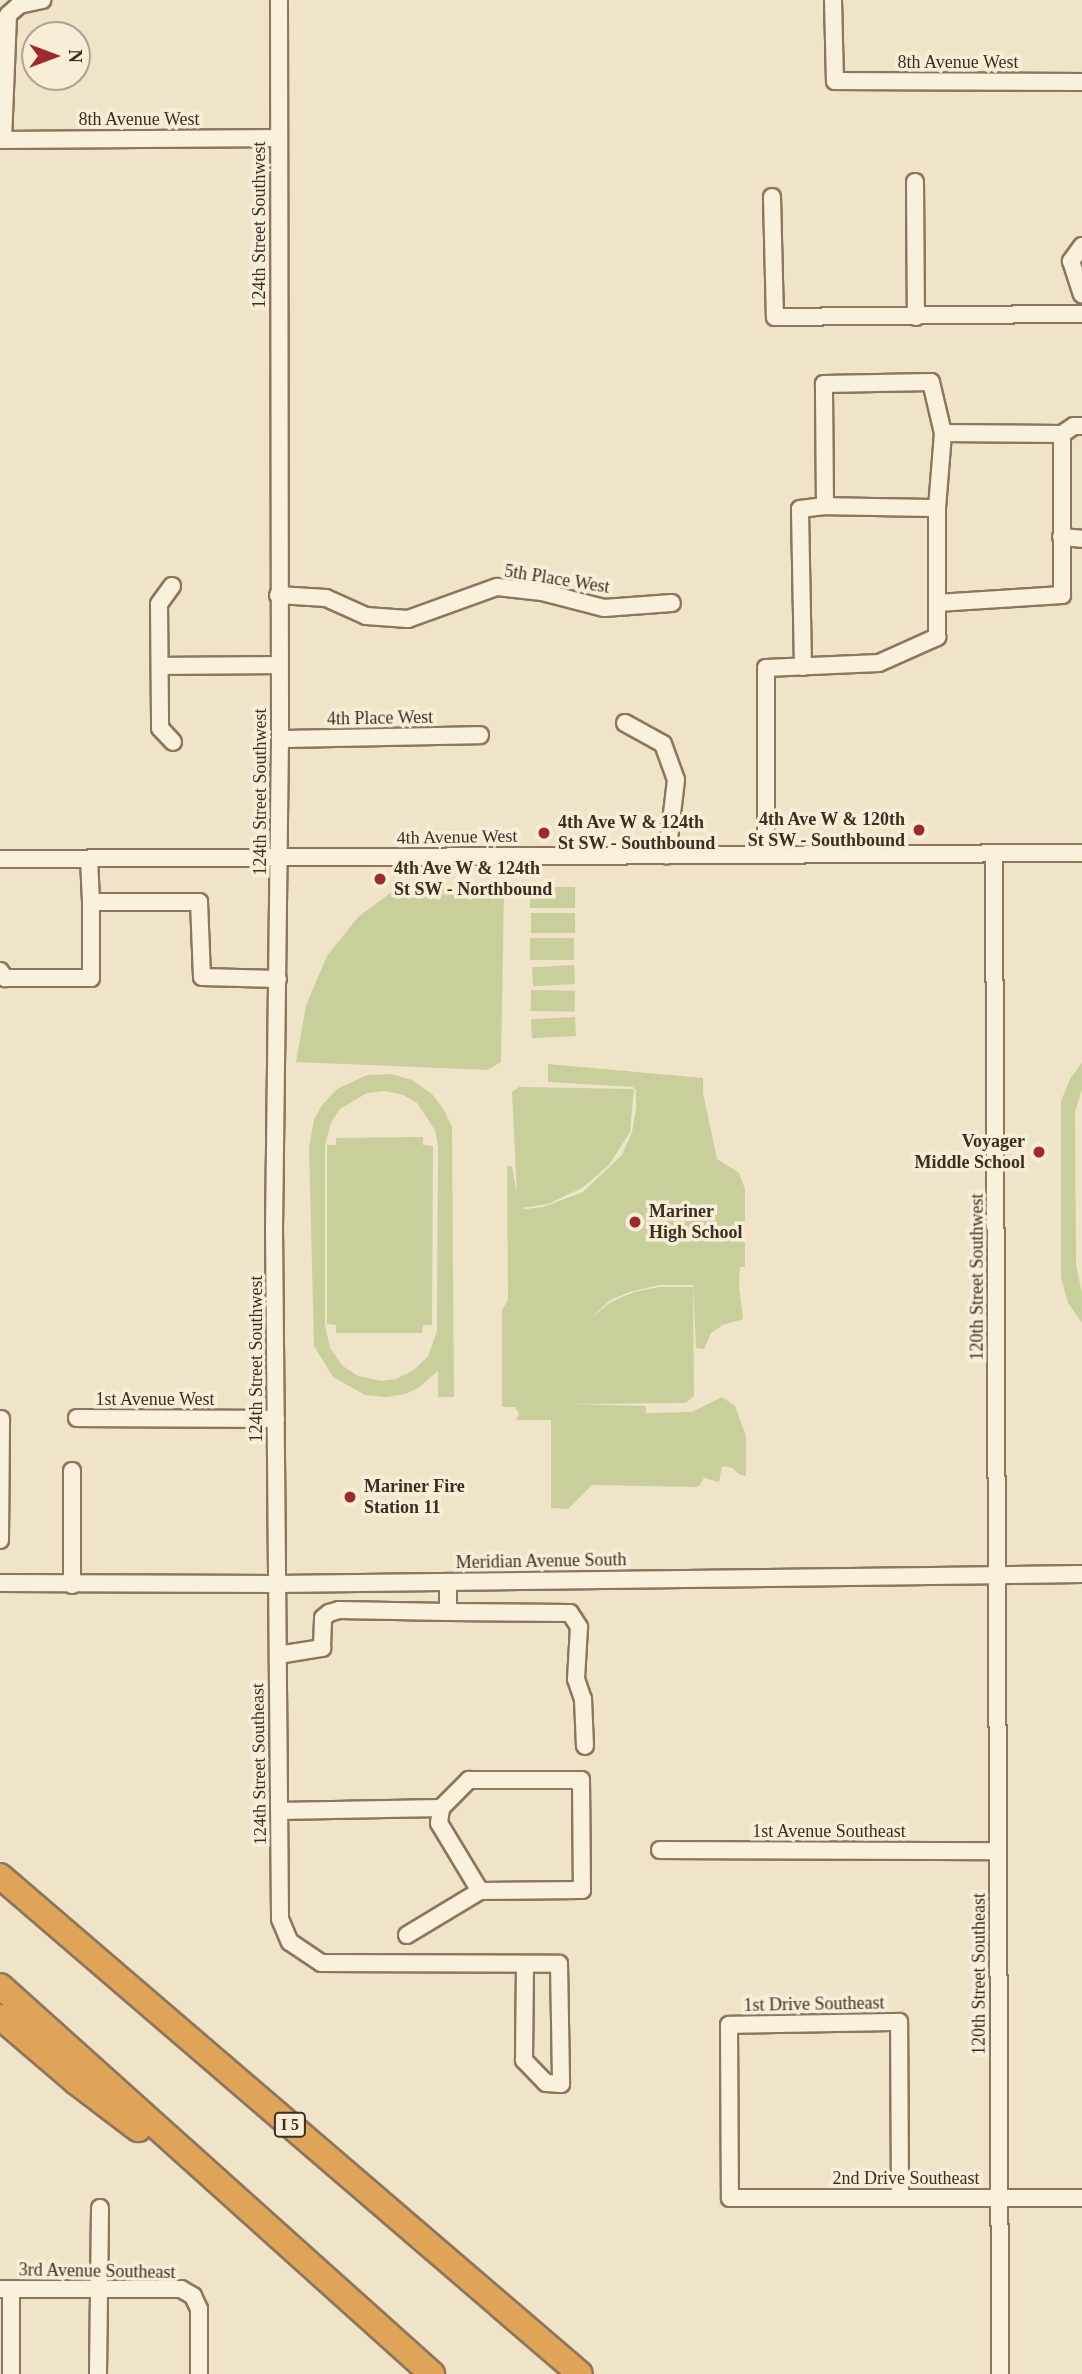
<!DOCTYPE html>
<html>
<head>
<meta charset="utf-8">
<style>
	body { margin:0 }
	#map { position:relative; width:1082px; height:2374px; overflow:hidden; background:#f0e4c8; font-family:"Times New Roman",serif }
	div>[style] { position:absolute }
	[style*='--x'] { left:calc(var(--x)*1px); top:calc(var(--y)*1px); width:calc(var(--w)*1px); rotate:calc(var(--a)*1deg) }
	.green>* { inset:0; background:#c9cf9b; transform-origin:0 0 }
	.roads { filter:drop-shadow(2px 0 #8d765c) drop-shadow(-2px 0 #8d765c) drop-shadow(0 2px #8d765c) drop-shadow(0 -2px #8d765c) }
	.minor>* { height:16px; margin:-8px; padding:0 8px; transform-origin:8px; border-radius:8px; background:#faf1dc }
	.highway>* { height:24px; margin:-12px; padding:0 12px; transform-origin:12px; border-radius:12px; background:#e0a458 }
	.dots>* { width:19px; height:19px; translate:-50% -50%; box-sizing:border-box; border:4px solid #f7eed8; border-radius:50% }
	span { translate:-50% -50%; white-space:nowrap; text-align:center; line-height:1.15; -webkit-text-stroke:7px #f7eed8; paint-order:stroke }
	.shield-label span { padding:2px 5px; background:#f7eed8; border:2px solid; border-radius:5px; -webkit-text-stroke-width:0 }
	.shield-label { font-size:16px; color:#3d2e20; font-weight:700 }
	.street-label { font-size:18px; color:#3d2e20 }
	.poi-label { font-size:18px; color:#3d2e20; font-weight:700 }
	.right { translate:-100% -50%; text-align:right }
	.left { translate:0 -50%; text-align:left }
	.north { position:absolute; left:21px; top:21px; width:70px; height:70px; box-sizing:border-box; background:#f7eed8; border:2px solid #ada18e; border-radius:50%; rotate:90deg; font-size:19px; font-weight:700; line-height:28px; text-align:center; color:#3d2e20 }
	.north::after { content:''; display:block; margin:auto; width:24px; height:32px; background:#9e2a2b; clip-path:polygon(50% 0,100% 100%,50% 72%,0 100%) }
</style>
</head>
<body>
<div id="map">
	<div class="green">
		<i style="clip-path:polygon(428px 886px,504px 890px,501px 1062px,488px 1070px,296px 1062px,306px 1005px,327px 956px,358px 917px,393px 891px)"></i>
		<i style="left:530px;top:887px;width:45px;height:21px"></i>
		<i style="left:531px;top:913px;width:44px;height:20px"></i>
		<i style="left:574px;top:938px;width:22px;height:44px;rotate:90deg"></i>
		<i style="left:574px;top:965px;width:19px;height:42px;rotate:87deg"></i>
		<i style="left:531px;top:990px;width:44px;height:21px;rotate:1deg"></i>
		<i style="left:575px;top:1017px;width:19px;height:44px;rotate:87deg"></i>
		<i style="clip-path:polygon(1082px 1063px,1082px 1089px,1075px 1112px,1076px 1264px,1082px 1294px,1082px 1323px,1068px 1303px,1061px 1277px,1061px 1101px,1071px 1077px)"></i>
		<i style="clip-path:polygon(548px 1064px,703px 1078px,703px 1093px,717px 1159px,739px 1173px,745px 1189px,745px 1267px,740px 1267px,739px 1286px,743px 1319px,723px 1325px,711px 1333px,704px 1349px,696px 1348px,693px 1285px,659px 1285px,630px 1292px,610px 1300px,590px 1319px,611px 1302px,634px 1292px,659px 1287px,693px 1287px,694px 1396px,686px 1403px,571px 1404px,646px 1406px,646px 1413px,692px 1412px,722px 1397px,735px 1406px,746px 1436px,746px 1476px,738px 1474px,733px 1468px,722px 1466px,719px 1482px,704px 1478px,698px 1487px,592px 1485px,568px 1509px,551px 1508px,551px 1420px,516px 1420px,519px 1414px,515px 1407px,502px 1407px,502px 1310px,508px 1300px,507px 1166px,512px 1166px,517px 1195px,512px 1092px,519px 1087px,634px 1089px,630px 1132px,609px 1165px,582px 1188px,548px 1204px,522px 1208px,525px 1209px,543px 1207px,583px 1192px,622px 1155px,632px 1132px,636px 1109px,636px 1090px,633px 1087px,548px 1082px)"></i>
		<i style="clip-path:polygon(evenodd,391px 1074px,412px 1080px,432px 1094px,444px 1110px,452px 1127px,454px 1397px,438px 1397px,438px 1371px,418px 1388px,405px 1394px,386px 1397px,365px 1395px,333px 1377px,314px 1346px,309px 1147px,314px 1120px,322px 1105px,337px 1089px,367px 1075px,391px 1074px,385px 1091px,403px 1095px,417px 1103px,435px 1130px,438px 1146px,437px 1331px,428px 1356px,414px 1370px,396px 1379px,382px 1381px,358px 1376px,343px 1366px,330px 1348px,325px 1325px,325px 1146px,331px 1122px,340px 1109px,367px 1093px,385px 1091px)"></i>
		<i style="clip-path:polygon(423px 1137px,423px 1145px,433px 1146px,432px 1325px,423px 1325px,422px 1333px,336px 1333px,336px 1325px,327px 1324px,327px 1145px,336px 1145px,336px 1138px)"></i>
	</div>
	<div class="roads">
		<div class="minor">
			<i style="--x:279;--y:0;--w:739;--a:89.92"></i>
			<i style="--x:280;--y:739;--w:489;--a:90.7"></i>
			<i style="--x:274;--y:1228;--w:691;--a:89.5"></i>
			<i style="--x:280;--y:1919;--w:25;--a:67"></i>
			<i style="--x:290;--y:1942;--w:37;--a:34"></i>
			<i style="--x:321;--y:1963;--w:238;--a:0.2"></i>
			<i style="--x:559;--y:1964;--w:120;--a:89"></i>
			<i style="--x:561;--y:2084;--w:15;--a:-176"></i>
			<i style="--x:546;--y:2083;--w:32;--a:-134"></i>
			<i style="--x:524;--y:2060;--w:96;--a:-89.4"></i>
			<i style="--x:833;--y:0;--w:81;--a:88.6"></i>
			<i style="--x:835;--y:81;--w:247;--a:0.2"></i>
			<i style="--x:0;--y:140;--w:279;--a:-0.4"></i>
			<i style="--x:3;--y:140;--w:125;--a:-87.7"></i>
			<i style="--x:8;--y:15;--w:15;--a:-42"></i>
			<i style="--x:19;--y:5;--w:24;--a:-12"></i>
			<i style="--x:915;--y:182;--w:135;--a:89.6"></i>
			<i style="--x:772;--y:197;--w:120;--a:88.6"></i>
			<i style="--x:775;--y:317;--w:307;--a:-0.6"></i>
			<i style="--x:1082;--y:246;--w:19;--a:126"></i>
			<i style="--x:1071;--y:261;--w:35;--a:72"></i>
			<i style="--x:1062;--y:434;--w:14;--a:-34"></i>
			<i style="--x:1074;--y:426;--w:8;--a:0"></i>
			<i style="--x:937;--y:508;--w:75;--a:-85.4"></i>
			<i style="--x:1061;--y:537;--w:21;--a:5"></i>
			<i style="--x:172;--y:586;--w:22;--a:126"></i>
			<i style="--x:159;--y:604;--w:124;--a:89.5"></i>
			<i style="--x:160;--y:728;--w:19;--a:47"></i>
			<i style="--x:278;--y:595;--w:48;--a:3.6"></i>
			<i style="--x:326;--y:598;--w:44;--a:24.2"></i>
			<i style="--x:366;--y:616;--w:42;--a:4.1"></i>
			<i style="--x:408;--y:619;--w:95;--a:-19.8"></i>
			<i style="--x:497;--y:587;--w:45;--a:6.3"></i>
			<i style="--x:542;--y:592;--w:64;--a:14.5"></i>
			<i style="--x:604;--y:608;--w:68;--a:-4.2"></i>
			<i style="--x:160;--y:666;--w:119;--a:-0.5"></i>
			<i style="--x:803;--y:667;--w:158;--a:-91.1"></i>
			<i style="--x:800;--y:509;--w:25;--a:-7"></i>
			<i style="--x:625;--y:723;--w:43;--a:28.9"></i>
			<i style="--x:663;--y:744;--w:38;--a:70"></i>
			<i style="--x:676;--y:780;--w:76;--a:96.8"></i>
			<i style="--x:280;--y:739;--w:200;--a:-1.1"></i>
			<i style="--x:994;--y:853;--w:1521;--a:89.77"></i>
			<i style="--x:766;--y:855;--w:187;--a:-90"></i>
			<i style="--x:766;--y:668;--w:113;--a:-2.5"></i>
			<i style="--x:879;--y:663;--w:64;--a:-24.1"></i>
			<i style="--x:937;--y:637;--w:129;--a:-90"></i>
			<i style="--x:937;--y:508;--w:112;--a:-179"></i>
			<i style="--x:825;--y:506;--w:122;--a:-90.5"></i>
			<i style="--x:824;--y:384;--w:107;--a:-1.1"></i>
			<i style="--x:931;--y:382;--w:52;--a:76.8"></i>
			<i style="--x:943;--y:433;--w:119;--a:0.5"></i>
			<i style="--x:1062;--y:434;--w:161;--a:90"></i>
			<i style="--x:1062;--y:595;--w:125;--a:176.3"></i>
			<i style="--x:0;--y:859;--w:1082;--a:-0.32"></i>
			<i style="--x:89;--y:859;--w:43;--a:87.3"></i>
			<i style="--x:0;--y:971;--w:9;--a:54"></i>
			<i style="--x:5;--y:978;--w:86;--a:0"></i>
			<i style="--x:91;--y:978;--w:76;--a:-90"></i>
			<i style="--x:91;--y:902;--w:108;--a:0"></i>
			<i style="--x:199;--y:902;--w:75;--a:87.7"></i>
			<i style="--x:202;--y:977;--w:76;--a:1.5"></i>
			<i style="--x:77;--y:1418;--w:199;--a:0.3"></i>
			<i style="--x:72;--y:1471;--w:114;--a:90"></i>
			<i style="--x:0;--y:1540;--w:121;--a:-89.5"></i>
			<i style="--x:0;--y:1583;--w:277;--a:0.2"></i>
			<i style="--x:277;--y:1584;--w:805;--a:-0.71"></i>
			<i style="--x:448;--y:1612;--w:122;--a:0.5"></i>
			<i style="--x:570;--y:1613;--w:17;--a:57"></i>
			<i style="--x:579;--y:1627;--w:52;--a:93.3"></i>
			<i style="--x:576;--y:1679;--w:21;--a:71"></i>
			<i style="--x:583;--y:1699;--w:47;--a:87.6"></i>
			<i style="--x:278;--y:1655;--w:45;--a:-9"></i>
			<i style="--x:322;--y:1648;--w:30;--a:-88"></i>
			<i style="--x:323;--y:1618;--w:8;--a:-40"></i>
			<i style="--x:329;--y:1613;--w:10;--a:-17"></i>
			<i style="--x:339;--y:1610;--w:109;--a:1.1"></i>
			<i style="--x:448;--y:1612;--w:30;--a:-90"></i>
			<i style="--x:279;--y:1811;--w:162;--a:-1.1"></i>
			<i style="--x:441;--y:1808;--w:40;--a:-45"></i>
			<i style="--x:469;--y:1780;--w:112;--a:0"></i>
			<i style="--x:581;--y:1780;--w:110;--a:89.5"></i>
			<i style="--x:582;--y:1890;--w:102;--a:179.4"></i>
			<i style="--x:480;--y:1891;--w:79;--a:-121.1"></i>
			<i style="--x:439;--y:1823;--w:15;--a:-82"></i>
			<i style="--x:660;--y:1850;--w:338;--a:0.2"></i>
			<i style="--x:407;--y:1935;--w:85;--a:-31.1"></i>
			<i style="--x:900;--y:2197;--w:175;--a:-90.3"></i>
			<i style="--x:899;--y:2022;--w:170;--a:179"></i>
			<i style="--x:729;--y:2025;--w:173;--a:89.7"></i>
			<i style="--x:730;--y:2198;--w:352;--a:0"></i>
			<i style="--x:0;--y:2289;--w:181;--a:0"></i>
			<i style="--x:181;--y:2289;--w:14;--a:30"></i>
			<i style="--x:193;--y:2296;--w:14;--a:65"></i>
			<i style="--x:199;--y:2309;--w:65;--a:90"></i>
			<i style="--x:11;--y:2289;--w:85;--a:90"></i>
			<i style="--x:98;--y:2374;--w:166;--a:-89.3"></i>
		</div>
		<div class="highway">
			<i style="--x:0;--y:1876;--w:764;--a:40.65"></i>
			<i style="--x:0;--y:1986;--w:581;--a:41.93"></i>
			<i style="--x:0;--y:2017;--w:100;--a:40.5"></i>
			<i style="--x:76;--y:2082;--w:78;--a:37.2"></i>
		</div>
	</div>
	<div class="dots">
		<i style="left:919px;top:830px;background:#9e2a2b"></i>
		<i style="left:544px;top:833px;background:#9e2a2b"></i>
		<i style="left:380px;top:879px;background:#9e2a2b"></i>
		<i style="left:1039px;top:1152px;background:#9e2a2b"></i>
		<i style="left:635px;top:1222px;background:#9e2a2b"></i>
		<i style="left:350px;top:1497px;background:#9e2a2b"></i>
	</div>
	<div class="shield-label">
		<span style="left:290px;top:2125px">I 5</span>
	</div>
	<div class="street-label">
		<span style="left:958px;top:62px">8th Avenue West</span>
		<span style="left:139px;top:119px">8th Avenue West</span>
		<span style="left:259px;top:225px;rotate:-90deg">124th Street Southwest</span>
		<span style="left:557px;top:579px;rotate:9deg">5th Place West</span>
		<span style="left:380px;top:718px;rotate:-1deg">4th Place West</span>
		<span style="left:260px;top:792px;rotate:-90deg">124th Street Southwest</span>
		<span style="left:457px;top:837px;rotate:-1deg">4th Avenue West</span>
		<span style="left:977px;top:1277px;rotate:-90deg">120th Street Southwest</span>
		<span style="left:256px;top:1359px;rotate:-90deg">124th Street Southwest</span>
		<span style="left:155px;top:1399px">1st Avenue West</span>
		<span style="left:541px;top:1561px;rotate:-1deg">Meridian Avenue South</span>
		<span style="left:259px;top:1764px;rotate:-91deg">124th Street Southeast</span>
		<span style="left:829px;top:1831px">1st Avenue Southeast</span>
		<span style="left:979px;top:1974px;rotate:-90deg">120th Street Southeast</span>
		<span style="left:814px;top:2004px;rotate:-1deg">1st Drive Southeast</span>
		<span style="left:906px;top:2178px">2nd Drive Southeast</span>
		<span style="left:97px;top:2271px;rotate:1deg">3rd Avenue Southeast</span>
	</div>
	<div class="poi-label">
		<span class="right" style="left:905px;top:830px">4th Ave W &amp; 120th<br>St SW - Southbound</span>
		<span class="left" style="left:558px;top:833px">4th Ave W &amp; 124th<br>St SW - Southbound</span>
		<span class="left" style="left:394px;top:879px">4th Ave W &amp; 124th<br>St SW - Northbound</span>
		<span class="right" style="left:1025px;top:1152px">Voyager<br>Middle School</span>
		<span class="left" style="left:649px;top:1222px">Mariner<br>High School</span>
		<span class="left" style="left:364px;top:1497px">Mariner Fire<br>Station 11</span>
	</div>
	<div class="north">N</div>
</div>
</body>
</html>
